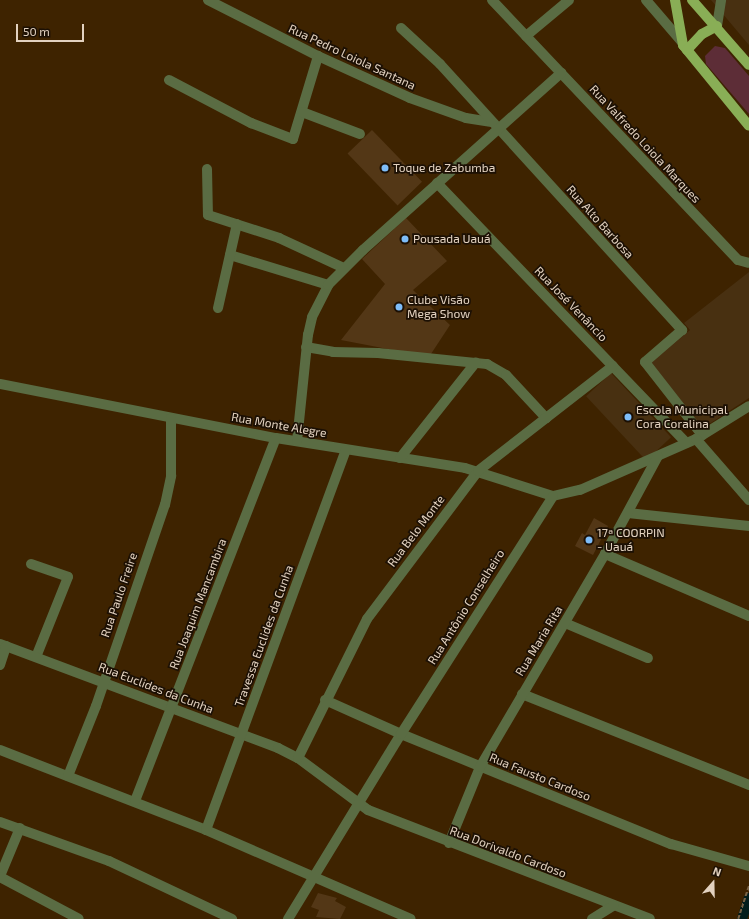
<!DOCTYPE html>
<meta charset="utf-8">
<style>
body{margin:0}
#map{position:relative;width:749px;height:919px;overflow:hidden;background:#3e2300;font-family:"Exo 2",sans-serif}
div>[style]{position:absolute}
.built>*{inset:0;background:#483011;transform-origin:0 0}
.green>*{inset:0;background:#5d2d37}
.canal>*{height:10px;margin:-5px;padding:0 5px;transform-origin:5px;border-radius:5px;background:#031e1c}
.building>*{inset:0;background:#533716;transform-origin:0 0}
.path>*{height:1.5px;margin-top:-0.75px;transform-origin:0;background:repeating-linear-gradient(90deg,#7a6346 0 4px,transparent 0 6px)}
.minor>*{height:10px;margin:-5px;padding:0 5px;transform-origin:5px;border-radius:5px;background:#5a6c43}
.major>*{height:10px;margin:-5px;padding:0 5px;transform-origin:5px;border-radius:5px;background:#89ae56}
.dots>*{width:11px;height:11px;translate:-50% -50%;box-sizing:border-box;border:2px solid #1c1004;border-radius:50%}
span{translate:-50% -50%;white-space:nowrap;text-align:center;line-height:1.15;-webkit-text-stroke:3.5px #1c1004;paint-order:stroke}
.street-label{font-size:12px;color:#e3d2c0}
.poi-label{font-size:12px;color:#e3d2c0}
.left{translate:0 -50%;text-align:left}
.north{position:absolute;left:693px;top:863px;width:40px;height:40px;-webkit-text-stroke:3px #1c1004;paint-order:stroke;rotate:20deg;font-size:11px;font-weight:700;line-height:16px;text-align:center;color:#e3d2c0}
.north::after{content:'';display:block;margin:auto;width:14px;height:18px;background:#e3d2c0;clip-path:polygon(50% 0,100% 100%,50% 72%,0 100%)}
.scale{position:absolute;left:16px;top:24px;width:68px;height:18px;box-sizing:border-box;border:2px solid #e3d2c0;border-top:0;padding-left:5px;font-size:12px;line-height:14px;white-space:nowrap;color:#e3d2c0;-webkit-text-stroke:3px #1c1004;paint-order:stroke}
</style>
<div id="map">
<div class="built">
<i style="clip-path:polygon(711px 0,749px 0,749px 45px)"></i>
<i style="clip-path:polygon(749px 272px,749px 398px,703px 428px,651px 363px,690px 330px,684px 323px)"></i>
<i style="left:611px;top:373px;width:88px;height:34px;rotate:47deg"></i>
</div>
<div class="green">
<i style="clip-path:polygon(715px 46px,725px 48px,749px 76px,749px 114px,706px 64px,705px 56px)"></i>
</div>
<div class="canal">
<i style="left:742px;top:919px;width:22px;rotate:-72deg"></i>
</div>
<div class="building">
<i style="left:372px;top:130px;width:72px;height:34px;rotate:46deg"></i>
<i style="clip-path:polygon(406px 218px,447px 261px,413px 290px,450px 325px,429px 357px,341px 340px,385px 284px,362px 259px)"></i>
<i style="clip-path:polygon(594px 518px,608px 526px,593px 555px,575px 546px,582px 533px,585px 535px)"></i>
<i style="clip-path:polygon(318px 893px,337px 898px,335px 901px,346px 907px,340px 919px,316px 917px,319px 910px,311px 907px)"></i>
</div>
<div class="path">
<i style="left:738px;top:919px;width:35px;rotate:-72deg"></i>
</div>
<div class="minor">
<i style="left:208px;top:0;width:123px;rotate:27deg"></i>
<i style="left:318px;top:56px;width:101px;rotate:24.5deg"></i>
<i style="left:410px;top:98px;width:59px;rotate:19.7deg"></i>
<i style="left:466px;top:118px;width:26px;rotate:9deg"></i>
<i style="left:492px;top:0;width:358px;rotate:46.6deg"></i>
<i style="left:738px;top:260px;width:11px;rotate:15deg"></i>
<i style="left:646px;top:0;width:55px;rotate:49.4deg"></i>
<i style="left:717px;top:26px;width:26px;rotate:-81deg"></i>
<i style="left:401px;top:28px;width:53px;rotate:42.7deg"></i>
<i style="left:440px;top:64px;width:360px;rotate:47.7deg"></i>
<i style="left:682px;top:330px;width:49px;rotate:139.1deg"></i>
<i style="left:645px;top:362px;width:93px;rotate:52deg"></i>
<i style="left:526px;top:36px;width:56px;rotate:-39.9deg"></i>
<i style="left:169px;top:80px;width:93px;rotate:27.7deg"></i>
<i style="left:251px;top:123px;width:45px;rotate:20.9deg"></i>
<i style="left:293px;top:139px;width:87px;rotate:-73.2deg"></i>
<i style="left:302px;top:112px;width:62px;rotate:20.8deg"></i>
<i style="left:207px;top:169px;width:46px;rotate:88.8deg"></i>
<i style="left:208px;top:215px;width:75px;rotate:17.9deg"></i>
<i style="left:279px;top:238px;width:72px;rotate:24.8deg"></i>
<i style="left:437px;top:183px;width:360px;rotate:46.2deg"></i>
<i style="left:230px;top:255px;width:102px;rotate:17deg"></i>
<i style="left:218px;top:308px;width:86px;rotate:-77.3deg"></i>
<i style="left:306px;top:347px;width:27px;rotate:10deg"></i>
<i style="left:333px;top:352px;width:45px;rotate:1.3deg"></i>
<i style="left:378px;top:353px;width:110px;rotate:5.8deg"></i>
<i style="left:487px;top:364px;width:22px;rotate:30deg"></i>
<i style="left:506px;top:375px;width:59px;rotate:47.1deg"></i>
<i style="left:0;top:384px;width:281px;rotate:11.1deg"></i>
<i style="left:276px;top:438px;width:191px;rotate:9deg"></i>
<i style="left:465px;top:468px;width:92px;rotate:17.7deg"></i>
<i style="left:553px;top:496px;width:28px;rotate:-13deg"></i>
<i style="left:580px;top:490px;width:127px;rotate:-23.7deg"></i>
<i style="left:696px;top:439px;width:62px;rotate:-31.9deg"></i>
<i style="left:696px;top:439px;width:81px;rotate:49deg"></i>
<i style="left:297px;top:441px;width:107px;rotate:-84.1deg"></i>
<i style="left:308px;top:335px;width:18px;rotate:-77deg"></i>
<i style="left:312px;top:317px;width:36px;rotate:-63deg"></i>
<i style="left:328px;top:285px;width:49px;rotate:-45deg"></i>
<i style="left:363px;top:250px;width:266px;rotate:-41.8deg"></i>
<i style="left:400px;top:458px;width:122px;rotate:-51.6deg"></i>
<i style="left:628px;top:513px;width:122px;rotate:6.1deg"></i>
<i style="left:605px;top:554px;width:157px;rotate:23.3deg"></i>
<i style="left:31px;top:564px;width:39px;rotate:19deg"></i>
<i style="left:68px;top:577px;width:86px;rotate:111.8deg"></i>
<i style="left:565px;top:623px;width:90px;rotate:22.9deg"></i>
<i style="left:0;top:644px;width:297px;rotate:20.5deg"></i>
<i style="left:278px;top:748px;width:22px;rotate:27deg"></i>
<i style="left:298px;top:758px;width:87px;rotate:36.6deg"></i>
<i style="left:368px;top:810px;width:302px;rotate:21.1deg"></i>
<i style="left:0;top:665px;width:20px;rotate:-72deg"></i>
<i style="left:522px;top:694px;width:245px;rotate:21.8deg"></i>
<i style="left:325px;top:700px;width:83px;rotate:24.1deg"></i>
<i style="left:401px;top:734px;width:292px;rotate:22.2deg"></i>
<i style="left:671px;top:844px;width:81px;rotate:15.8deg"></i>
<i style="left:0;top:750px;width:221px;rotate:21.2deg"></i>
<i style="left:206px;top:830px;width:223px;rotate:23.5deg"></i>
<i style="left:298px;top:758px;width:155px;rotate:-63.6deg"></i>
<i style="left:367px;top:619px;width:185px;rotate:-53.1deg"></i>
<i style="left:478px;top:471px;width:171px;rotate:-37.9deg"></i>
<i style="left:68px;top:776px;width:75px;rotate:-68.2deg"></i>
<i style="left:96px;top:706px;width:213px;rotate:-71.1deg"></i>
<i style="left:165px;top:505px;width:30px;rotate:-78deg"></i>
<i style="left:171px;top:476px;width:58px;rotate:-90deg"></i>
<i style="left:135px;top:801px;width:389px;rotate:-68.8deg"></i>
<i style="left:0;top:822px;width:116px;rotate:19.7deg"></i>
<i style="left:109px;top:861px;width:136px;rotate:25.2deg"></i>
<i style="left:206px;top:830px;width:405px;rotate:-69.8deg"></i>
<i style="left:449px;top:843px;width:82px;rotate:-67.8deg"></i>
<i style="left:480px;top:767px;width:247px;rotate:-59.6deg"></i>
<i style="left:605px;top:554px;width:111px;rotate:-61.6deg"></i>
<i style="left:0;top:876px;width:52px;rotate:-67.4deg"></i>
<i style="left:0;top:877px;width:89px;rotate:28deg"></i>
<i style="left:288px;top:919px;width:217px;rotate:-58.6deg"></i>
<i style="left:401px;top:734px;width:282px;rotate:-57.4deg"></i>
<i style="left:592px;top:919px;width:25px;rotate:-32deg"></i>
</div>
<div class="major">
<i style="left:675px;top:0;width:46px;rotate:79.9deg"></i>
<i style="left:683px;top:45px;width:104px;rotate:50.8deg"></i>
<i style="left:692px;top:0;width:86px;rotate:48.8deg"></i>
<i style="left:687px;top:50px;width:22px;rotate:-47deg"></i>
<i style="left:702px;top:34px;width:17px;rotate:-28deg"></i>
</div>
<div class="dots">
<i style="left:385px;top:168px;background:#7ebdf9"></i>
<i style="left:405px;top:239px;background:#7ebdf9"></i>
<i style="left:399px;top:307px;background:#7ebdf9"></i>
<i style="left:628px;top:417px;background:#7ebdf9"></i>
<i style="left:589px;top:540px;background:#7ebdf9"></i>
</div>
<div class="street-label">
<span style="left:352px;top:57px;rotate:25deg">Rua Pedro Loiola Santana</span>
<span style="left:645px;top:144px;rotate:47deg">Rua Valfredo Loiola Marques</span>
<span style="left:600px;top:222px;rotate:48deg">Rua Alto Barbosa</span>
<span style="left:571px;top:304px;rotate:46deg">Rua José Venâncio</span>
<span style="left:279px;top:425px;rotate:10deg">Rua Monte Alegre</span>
<span style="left:416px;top:531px;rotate:-53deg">Rua Belo Monte</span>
<span style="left:119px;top:595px;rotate:-71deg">Rua Paulo Freire</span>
<span style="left:198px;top:604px;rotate:-69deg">Rua Joaquim Mancambira</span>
<span style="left:466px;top:607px;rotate:-58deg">Rua Antônio Conselheiro</span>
<span style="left:264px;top:636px;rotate:-70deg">Travessa Euclides da Cunha</span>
<span style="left:539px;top:641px;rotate:-59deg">Rua Maria Rita</span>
<span style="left:156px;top:688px;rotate:21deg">Rua Euclides da Cunha</span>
<span style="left:540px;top:777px;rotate:22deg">Rua Fausto Cardoso</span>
<span style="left:508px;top:852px;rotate:21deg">Rua Dorivaldo Cardoso</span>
</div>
<div class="poi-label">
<span class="left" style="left:393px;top:168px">Toque de Zabumba</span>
<span class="left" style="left:413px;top:239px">Pousada Uauá</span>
<span class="left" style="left:407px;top:307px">Clube Visão<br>Mega Show</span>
<span class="left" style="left:636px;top:417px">Escola Municipal<br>Cora Coralina</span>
<span class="left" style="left:597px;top:540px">17ª COORPIN<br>- Uauá</span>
</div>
<div class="north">N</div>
<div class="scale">50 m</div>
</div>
